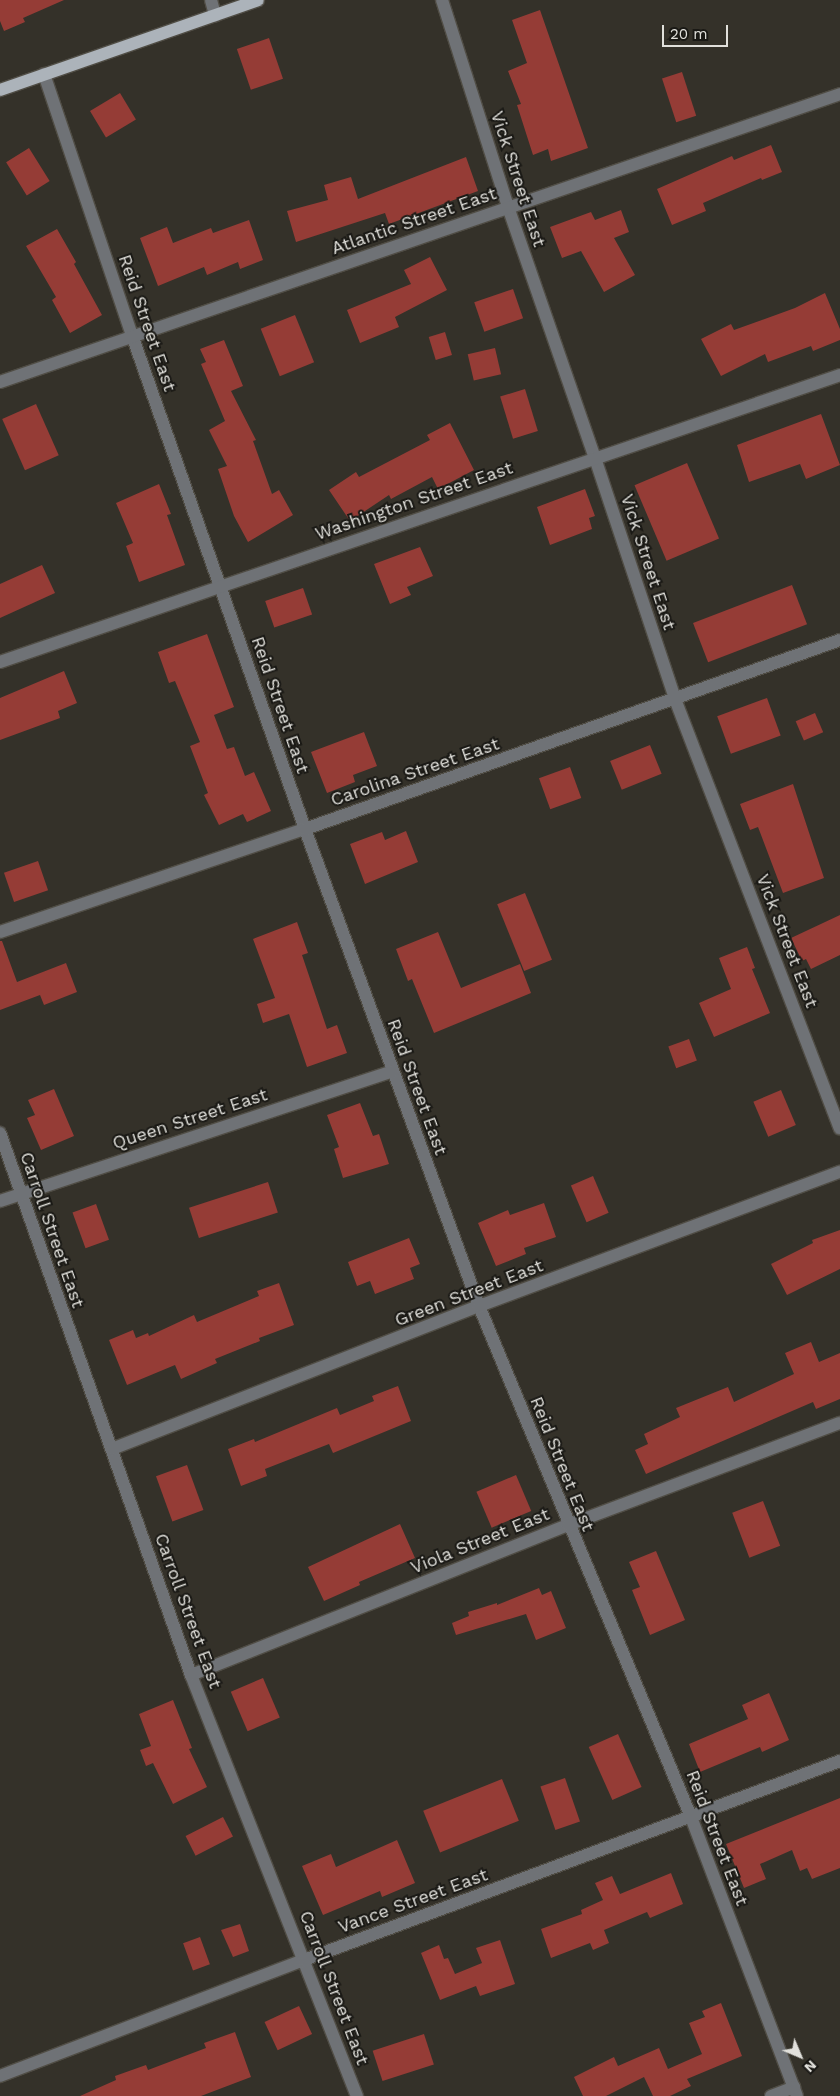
<!DOCTYPE html>
<style>
body{margin:0}
#map{position:relative;width:840px;height:2096px;overflow:hidden;background:#343129;font-family:"Work Sans",sans-serif}
div>[style]{position:absolute}
.building>*{inset:0;background:#953c36;transform-origin:0 0}
.roads{filter:drop-shadow(1px 0 #504d45) drop-shadow(-1px 0 #504d45) drop-shadow(0 1px #504d45) drop-shadow(0 -1px #504d45)}
.minor>*{height:12px;margin:-6px;padding:0 6px;transform-origin:6px;border-radius:6px;background:#6f7276}
.major>*{height:12px;margin:-6px;padding:0 6px;transform-origin:6px;border-radius:6px;background:#acb3ba}
span{translate:-50% -50%;white-space:nowrap;text-align:center;line-height:1.15;-webkit-text-stroke:4px #1a1915;paint-order:stroke}
.street-label{font-size:18px;color:#e1e0db}
.north{position:absolute;left:775px;top:2031px;width:50px;height:50px;-webkit-text-stroke:4px #1a1915;paint-order:stroke;rotate:135deg;font-size:14px;font-weight:700;line-height:20px;text-align:center;color:#e1e0db}
.north::after{content:'';display:block;margin:auto;width:18px;height:22px;background:#e1e0db;clip-path:polygon(50% 0,100% 100%,50% 72%,0 100%)}
.scale{position:absolute;left:662px;top:25px;width:66px;height:22px;box-sizing:border-box;border:2px solid #e1e0db;border-top:0;padding-left:6px;font-size:15px;line-height:18px;white-space:nowrap;color:#e1e0db;-webkit-text-stroke:4px #1a1915;paint-order:stroke}
</style>
<div id="map">
<div class="building">
<i style="clip-path:polygon(0 0,64px 0,23px 18px,25px 22px,4px 31px,0 21px)"></i>
<i style="clip-path:polygon(540px 10px,588px 148px,551px 161px,548px 149px,533px 155px,517px 105px,521px 104px,508px 71px,527px 63px,512px 20px)"></i>
<i style="left:269px;top:38px;width:43px;height:34px;rotate:71deg"></i>
<i style="left:682px;top:72px;width:46px;height:21px;rotate:72deg"></i>
<i style="left:120px;top:93px;width:31px;height:35px;rotate:59deg"></i>
<i style="clip-path:polygon(771px 145px,782px 172px,762px 180px,761px 178px,703px 203px,706px 211px,672px 225px,657px 189px,732px 156px,734px 160px)"></i>
<i style="left:29px;top:148px;width:39px;height:27px;rotate:58deg"></i>
<i style="clip-path:polygon(466px 157px,478px 191px,389px 224px,385px 213px,296px 242px,287px 211px,328px 200px,324px 185px,351px 177px,358px 199px)"></i>
<i style="clip-path:polygon(621px 210px,629px 232px,614px 238px,635px 275px,604px 292px,581px 251px,562px 258px,550px 227px,591px 212px,595px 220px)"></i>
<i style="clip-path:polygon(249px 220px,263px 260px,240px 269px,238px 262px,207px 275px,204px 267px,158px 286px,140px 238px,167px 227px,173px 243px,211px 228px,213px 233px)"></i>
<i style="clip-path:polygon(57px 229px,76px 262px,74px 264px,102px 315px,70px 333px,52px 300px,56px 297px,26px 246px)"></i>
<i style="clip-path:polygon(430px 257px,447px 290px,395px 317px,399px 327px,360px 343px,347px 310px,411px 284px,404px 270px)"></i>
<i style="left:513px;top:289px;width:31px;height:41px;rotate:71deg"></i>
<i style="clip-path:polygon(825px 293px,840px 329px,840px 340px,813px 351px,811px 346px,768px 362px,765px 354px,721px 376px,701px 339px,731px 324px,734px 330px,795px 308px)"></i>
<i style="left:295px;top:315px;width:51px;height:37px;rotate:68deg"></i>
<i style="left:445px;top:332px;width:24px;height:17px;rotate:73deg"></i>
<i style="clip-path:polygon(224px 340px,243px 386px,231px 391px,256px 440px,253px 441px,272px 494px,279px 490px,293px 515px,248px 542px,234px 516px,218px 469px,227px 466px,209px 430px,225px 421px,201px 364px,206px 362px,200px 349px)"></i>
<i style="left:495px;top:348px;width:27px;height:28px;rotate:77deg"></i>
<i style="left:525px;top:389px;width:44px;height:26px;rotate:73deg"></i>
<i style="left:36px;top:404px;width:56px;height:37px;rotate:66deg"></i>
<i style="clip-path:polygon(821px 414px,840px 465px,806px 479px,800px 464px,749px 482px,737px 445px)"></i>
<i style="clip-path:polygon(450px 423px,474px 470px,438px 489px,432px 477px,391px 499px,389px 495px,350px 521px,329px 490px,356px 472px,359px 477px,430px 440px,427px 435px)"></i>
<i style="left:687px;top:463px;width:82px;height:57px;rotate:67deg"></i>
<i style="clip-path:polygon(159px 484px,171px 514px,167px 515px,185px 565px,139px 582px,126px 546px,133px 543px,116px 503px)"></i>
<i style="clip-path:polygon(585px 489px,595px 516px,589px 518px,592px 529px,550px 545px,537px 507px)"></i>
<i style="clip-path:polygon(420px 547px,433px 576px,407px 587px,411px 595px,390px 604px,374px 564px)"></i>
<i style="clip-path:polygon(42px 565px,55px 593px,0 618px,0 584px)"></i>
<i style="left:792px;top:585px;width:42px;height:106px;rotate:69deg"></i>
<i style="left:303px;top:588px;width:28px;height:40px;rotate:71deg"></i>
<i style="clip-path:polygon(207px 634px,234px 707px,214px 715px,227px 749px,234px 747px,245px 776px,254px 772px,271px 811px,247px 822px,243px 814px,219px 825px,204px 795px,208px 793px,190px 746px,200px 742px,175px 681px,169px 683px,158px 652px)"></i>
<i style="clip-path:polygon(64px 671px,77px 703px,58px 711px,60px 718px,0 740px,0 698px)"></i>
<i style="left:767px;top:698px;width:40px;height:53px;rotate:70deg"></i>
<i style="left:815px;top:713px;width:21px;height:21px;rotate:67deg"></i>
<i style="clip-path:polygon(364px 732px,377px 766px,353px 775px,355px 782px,327px 793px,311px 752px)"></i>
<i style="left:650px;top:745px;width:31px;height:43px;rotate:68deg"></i>
<i style="left:570px;top:767px;width:33px;height:33px;rotate:70deg"></i>
<i style="clip-path:polygon(793px 784px,824px 878px,783px 893px,758px 827px,750px 830px,740px 804px)"></i>
<i style="clip-path:polygon(406px 831px,418px 862px,365px 884px,350px 844px,382px 832px,385px 840px)"></i>
<i style="left:38px;top:861px;width:31px;height:36px;rotate:71deg"></i>
<i style="left:525px;top:893px;width:72px;height:30px;rotate:68deg"></i>
<i style="clip-path:polygon(840px 915px,840px 955px,811px 969px,806px 959px,802px 961px,791px 938px)"></i>
<i style="clip-path:polygon(297px 922px,308px 953px,302px 955px,327px 1029px,337px 1025px,347px 1053px,307px 1067px,289px 1014px,263px 1023px,257px 1004px,275px 998px,253px 939px)"></i>
<i style="clip-path:polygon(438px 932px,461px 988px,520px 964px,531px 993px,434px 1033px,412px 979px,408px 981px,396px 949px)"></i>
<i style="clip-path:polygon(0 941px,2px 941px,17px 982px,66px 963px,77px 992px,44px 1005px,40px 995px,0 1010px)"></i>
<i style="clip-path:polygon(747px 947px,755px 968px,752px 969px,770px 1013px,714px 1037px,699px 1003px,731px 989px,719px 958px)"></i>
<i style="left:689px;top:1039px;width:23px;height:22px;rotate:70deg"></i>
<i style="clip-path:polygon(54px 1089px,74px 1136px,41px 1150px,27px 1118px,35px 1115px,28px 1100px)"></i>
<i style="left:781px;top:1090px;width:38px;height:30px;rotate:67deg"></i>
<i style="clip-path:polygon(360px 1103px,373px 1136px,379px 1134px,389px 1164px,343px 1178px,334px 1149px,339px 1147px,327px 1115px)"></i>
<i style="left:593px;top:1176px;width:40px;height:24px;rotate:67deg"></i>
<i style="left:268px;top:1182px;width:32px;height:83px;rotate:72deg"></i>
<i style="clip-path:polygon(544px 1203px,556px 1237px,524px 1248px,526px 1254px,496px 1266px,478px 1223px,508px 1210px,510px 1215px)"></i>
<i style="left:96px;top:1204px;width:38px;height:25px;rotate:70deg"></i>
<i style="clip-path:polygon(840px 1230px,840px 1269px,787px 1295px,771px 1264px,813px 1243px,812px 1240px)"></i>
<i style="clip-path:polygon(409px 1238px,420px 1264px,410px 1268px,414px 1279px,375px 1294px,370px 1281px,357px 1286px,348px 1262px)"></i>
<i style="clip-path:polygon(279px 1283px,294px 1325px,259px 1338px,260px 1341px,215px 1359px,217px 1363px,181px 1379px,175px 1365px,127px 1385px,109px 1340px,133px 1330px,136px 1338px,148px 1333px,149px 1336px,194px 1315px,197px 1322px,259px 1296px,257px 1291px)"></i>
<i style="clip-path:polygon(811px 1342px,819px 1362px,840px 1353px,840px 1399px,816px 1409px,813px 1402px,646px 1474px,635px 1450px,648px 1444px,644px 1434px,680px 1417px,676px 1408px,728px 1387px,734px 1402px,794px 1374px,785px 1353px)"></i>
<i style="clip-path:polygon(398px 1386px,411px 1421px,333px 1453px,329px 1444px,265px 1469px,267px 1476px,241px 1486px,228px 1449px,254px 1439px,255px 1442px,337px 1408px,340px 1415px,374px 1401px,372px 1396px)"></i>
<i style="left:187px;top:1465px;width:48px;height:33px;rotate:70deg"></i>
<i style="left:516px;top:1475px;width:39px;height:43px;rotate:67deg"></i>
<i style="left:763px;top:1501px;width:48px;height:33px;rotate:69deg"></i>
<i style="clip-path:polygon(400px 1524px,415px 1558px,359px 1582px,360px 1585px,324px 1601px,308px 1567px)"></i>
<i style="clip-path:polygon(656px 1551px,685px 1620px,650px 1635px,632px 1590px,640px 1587px,629px 1562px)"></i>
<i style="clip-path:polygon(539px 1588px,542px 1595px,551px 1591px,566px 1628px,536px 1640px,526px 1614px,456px 1635px,452px 1623px,469px 1616px,468px 1612px,497px 1603px,497px 1605px)"></i>
<i style="left:263px;top:1678px;width:43px;height:35px;rotate:67deg"></i>
<i style="clip-path:polygon(769px 1693px,789px 1740px,762px 1752px,760px 1747px,700px 1772px,689px 1744px,748px 1719px,742px 1705px)"></i>
<i style="clip-path:polygon(173px 1700px,192px 1748px,189px 1749px,207px 1787px,173px 1804px,153px 1763px,146px 1766px,140px 1750px,151px 1746px,139px 1714px)"></i>
<i style="left:618px;top:1734px;width:58px;height:32px;rotate:66deg"></i>
<i style="left:565px;top:1778px;width:46px;height:26px;rotate:71deg"></i>
<i style="left:502px;top:1779px;width:45px;height:85px;rotate:68deg"></i>
<i style="clip-path:polygon(840px 1798px,840px 1868px,812px 1879px,807px 1868px,800px 1871px,792px 1850px,760px 1864px,766px 1879px,744px 1888px,726px 1844px)"></i>
<i style="left:223px;top:1817px;width:22px;height:42px;rotate:63deg"></i>
<i style="clip-path:polygon(397px 1840px,415px 1883px,382px 1897px,380px 1891px,323px 1915px,302px 1866px,331px 1854px,336px 1867px)"></i>
<i style="clip-path:polygon(671px 1873px,683px 1904px,650px 1918px,647px 1912px,604px 1930px,609px 1943px,593px 1950px,590px 1943px,551px 1958px,541px 1929px,582px 1914px,581px 1910px,603px 1900px,595px 1883px,612px 1876px,620px 1894px)"></i>
<i style="clip-path:polygon(240px 1924px,249px 1951px,233px 1957px,221px 1930px)"></i>
<i style="left:200px;top:1937px;width:29px;height:18px;rotate:70deg"></i>
<i style="clip-path:polygon(500px 1940px,515px 1984px,480px 1996px,476px 1986px,440px 2000px,421px 1953px,439px 1945px,444px 1959px,448px 1958px,455px 1974px,482px 1963px,476px 1948px)"></i>
<i style="clip-path:polygon(721px 2003px,742px 2056px,687px 2079px,691px 2086px,670px 2096px,653px 2096px,644px 2077px,606px 2096px,583px 2096px,574px 2077px,614px 2057px,618px 2066px,659px 2048px,668px 2069px,702px 2054px,689px 2023px,705px 2017px,702px 2011px)"></i>
<i style="left:299px;top:2006px;width:31px;height:38px;rotate:65deg"></i>
<i style="clip-path:polygon(235px 2032px,251px 2077px,201px 2096px,80px 2096px,116px 2080px,115px 2076px,146px 2065px,148px 2070px,206px 2048px,204px 2043px)"></i>
<i style="left:424px;top:2034px;width:32px;height:54px;rotate:72deg"></i>
</div>
<div class="roads">
<div class="minor">
<i style="left:211px;top:0;width:16px;rotate:75deg"></i>
<i style="left:442px;top:0;width:217px;rotate:72.3deg"></i>
<i style="left:508px;top:207px;width:266px;rotate:70.9deg"></i>
<i style="left:595px;top:458px;width:254px;rotate:71.6deg"></i>
<i style="left:675px;top:699px;width:460px;rotate:69deg"></i>
<i style="left:44px;top:74px;width:279px;rotate:71.4deg"></i>
<i style="left:133px;top:338px;width:520px;rotate:70.69deg"></i>
<i style="left:305px;top:829px;width:508px;rotate:69.96deg"></i>
<i style="left:479px;top:1306px;width:553px;rotate:67.47deg"></i>
<i style="left:691px;top:1817px;width:298px;rotate:69.2deg"></i>
<i style="left:0;top:382px;width:888px;rotate:-18.92deg"></i>
<i style="left:0;top:662px;width:888px;rotate:-18.86deg"></i>
<i style="left:0;top:932px;width:322px;rotate:-18.7deg"></i>
<i style="left:305px;top:829px;width:567px;rotate:-19.46deg"></i>
<i style="left:0;top:1133px;width:575px;rotate:70.59deg"></i>
<i style="left:191px;top:1675px;width:453px;rotate:68.5deg"></i>
<i style="left:0;top:1201px;width:413px;rotate:-18.3deg"></i>
<i style="left:112px;top:1449px;width:394px;rotate:-21.3deg"></i>
<i style="left:479px;top:1306px;width:385px;rotate:-20.4deg"></i>
<i style="left:191px;top:1675px;width:406px;rotate:-21.7deg"></i>
<i style="left:568px;top:1525px;width:290px;rotate:-20.6deg"></i>
<i style="left:0;top:2076px;width:325px;rotate:-20.9deg"></i>
<i style="left:304px;top:1960px;width:572px;rotate:-20.37deg"></i>
<i style="left:771px;top:2096px;width:25px;rotate:-21deg"></i>
</div>
<div class="major">
<i style="left:0;top:90px;width:273px;rotate:-19.2deg"></i>
</div>
</div>
<div class="street-label">
<span style="left:518px;top:179px;rotate:72deg">Vick Street East</span>
<span style="left:414px;top:221px;rotate:-19deg">Atlantic Street East</span>
<span style="left:147px;top:323px;rotate:71deg">Reid Street East</span>
<span style="left:414px;top:501px;rotate:-19deg">Washington Street East</span>
<span style="left:648px;top:562px;rotate:72deg">Vick Street East</span>
<span style="left:280px;top:705px;rotate:71deg">Reid Street East</span>
<span style="left:415px;top:772px;rotate:-19deg">Carolina Street East</span>
<span style="left:787px;top:941px;rotate:69deg">Vick Street East</span>
<span style="left:417px;top:1087px;rotate:70deg">Reid Street East</span>
<span style="left:190px;top:1119px;rotate:-18deg">Queen Street East</span>
<span style="left:52px;top:1230px;rotate:71deg">Carroll Street East</span>
<span style="left:469px;top:1293px;rotate:-21deg">Green Street East</span>
<span style="left:562px;top:1464px;rotate:68deg">Reid Street East</span>
<span style="left:480px;top:1541px;rotate:-22deg">Viola Street East</span>
<span style="left:188px;top:1611px;rotate:70deg">Carroll Street East</span>
<span style="left:717px;top:1838px;rotate:69deg">Reid Street East</span>
<span style="left:413px;top:1901px;rotate:-20deg">Vance Street East</span>
<span style="left:334px;top:1988px;rotate:69deg">Carroll Street East</span>
</div>
<div class="north">N</div>
<div class="scale">20 m</div>
</div>
